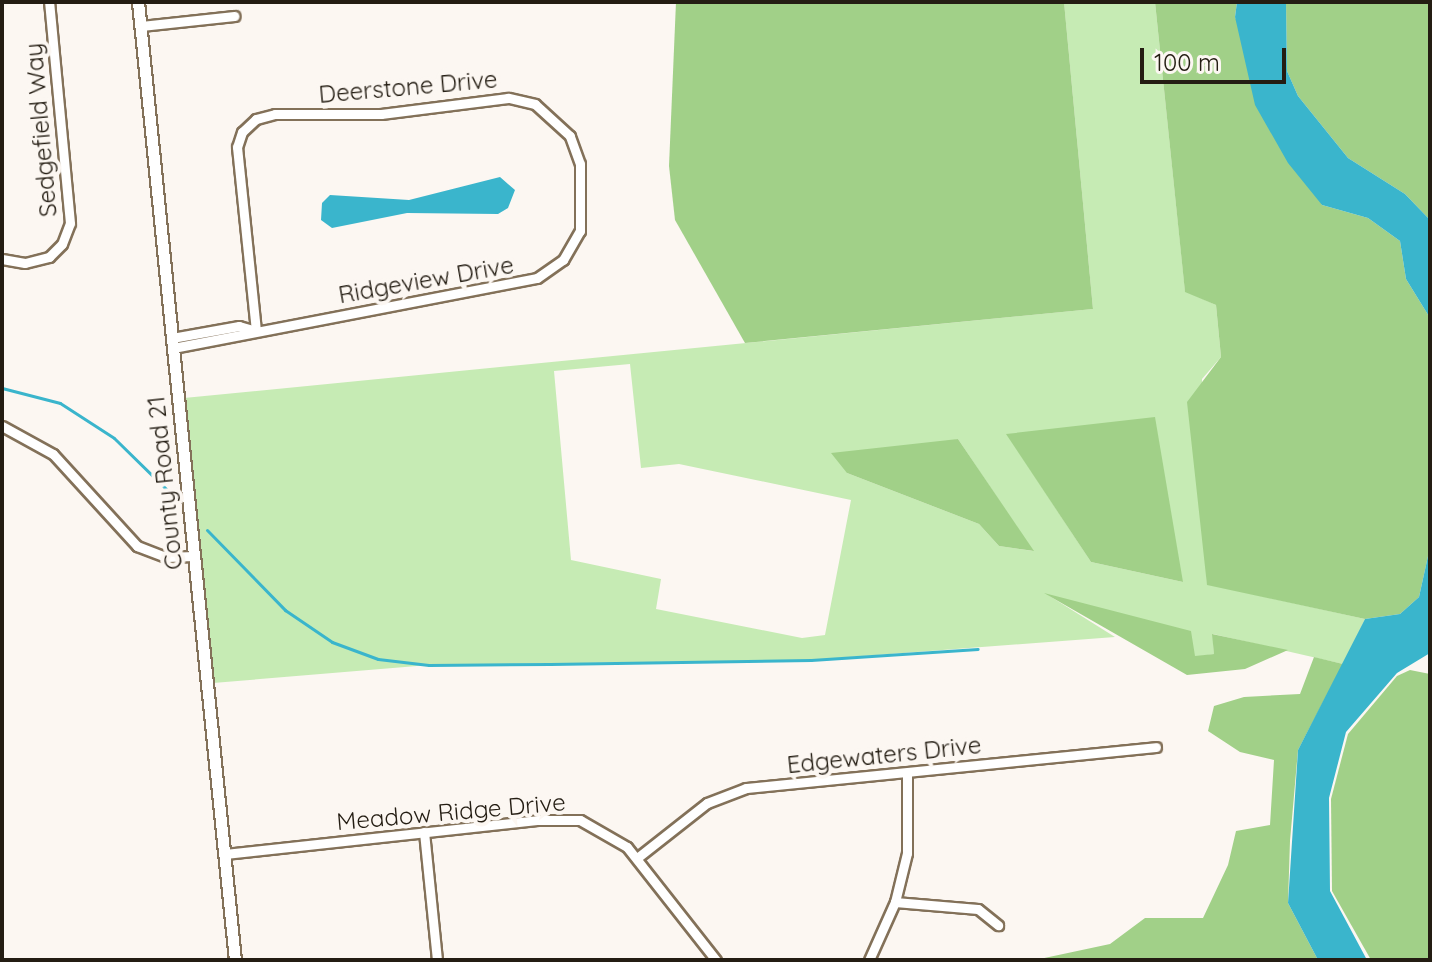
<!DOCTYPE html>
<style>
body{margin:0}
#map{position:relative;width:1432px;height:962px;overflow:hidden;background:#fcf7f2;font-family:Quicksand,sans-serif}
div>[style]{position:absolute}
.green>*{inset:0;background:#c6ebb4}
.forest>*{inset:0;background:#a1d088}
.water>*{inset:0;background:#3ab5cc}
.stream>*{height:3px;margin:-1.5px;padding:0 1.5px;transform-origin:1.5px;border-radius:1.5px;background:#3ab5cc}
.roads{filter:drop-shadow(2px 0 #837159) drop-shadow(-2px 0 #837159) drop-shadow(0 2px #837159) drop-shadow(0 -2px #837159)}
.minor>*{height:9px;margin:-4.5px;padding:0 4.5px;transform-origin:4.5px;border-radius:4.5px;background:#fff}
.tertiary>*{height:11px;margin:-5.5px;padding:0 5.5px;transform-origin:5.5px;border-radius:5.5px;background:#fff}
span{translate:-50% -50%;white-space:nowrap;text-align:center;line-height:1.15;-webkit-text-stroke:8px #fcf7f2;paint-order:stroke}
.street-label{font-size:24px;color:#241d13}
.frame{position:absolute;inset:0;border:4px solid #241d13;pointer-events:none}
.scale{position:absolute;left:1140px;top:48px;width:146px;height:36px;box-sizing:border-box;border:4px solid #241d13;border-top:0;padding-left:10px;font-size:24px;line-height:28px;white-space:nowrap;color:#241d13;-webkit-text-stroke:6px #fcf7f2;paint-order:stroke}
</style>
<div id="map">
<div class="green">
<i style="clip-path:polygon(evenodd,1064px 2px,1155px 2px,1185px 291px,1216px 305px,1221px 357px,1202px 379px,1207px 584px,1365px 619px,1343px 664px,1213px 634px,1214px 654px,1195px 657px,1048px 595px,1115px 637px,811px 660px,429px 665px,213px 683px,184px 398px,1093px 309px,1064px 2px,630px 364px,641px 468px,679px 464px,851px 500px,825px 635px,802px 638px,656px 609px,661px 579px,571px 560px,554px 371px,630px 364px,1064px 2px,1007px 434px,1183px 582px,1091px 562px,1007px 434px,1064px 2px,958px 439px,1033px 551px,999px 546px,979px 524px,847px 473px,958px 439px)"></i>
</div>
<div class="forest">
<i style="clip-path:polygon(676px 2px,1064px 2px,1093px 309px,745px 343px,675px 220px,669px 166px)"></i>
<i style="clip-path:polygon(1155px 2px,1237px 2px,1235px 17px,1322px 205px,1368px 218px,1400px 241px,1406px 279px,1430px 318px,1430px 547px,1419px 597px,1400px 614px,1365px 619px,1207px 585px,1187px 402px,1221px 357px,1216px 305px,1185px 292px)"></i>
<i style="clip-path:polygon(1286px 2px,1430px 2px,1430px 220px,1405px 194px,1348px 158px,1298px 96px,1287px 71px)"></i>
<i style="clip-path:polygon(1155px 417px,1183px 582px,1091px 562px,1006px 434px)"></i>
<i style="clip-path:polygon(958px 439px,1034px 551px,999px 546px,979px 524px,847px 473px,831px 453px)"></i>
<i style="clip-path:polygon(1044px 593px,1191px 631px,1195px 656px,1214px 654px,1212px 634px,1288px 650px,1245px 669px,1187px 675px)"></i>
<i style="clip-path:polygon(1314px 657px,1343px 664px,1298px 750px,1290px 841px,1288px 903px,1318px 960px,1035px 960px,1110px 944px,1145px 918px,1203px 918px,1228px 865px,1236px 831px,1270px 825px,1274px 760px,1240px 752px,1208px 731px,1214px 706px,1244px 697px,1300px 694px)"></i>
<i style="clip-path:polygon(1410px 670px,1430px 674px,1430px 960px,1371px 960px,1332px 891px,1331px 799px,1348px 734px,1397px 676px)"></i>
</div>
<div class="water">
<i style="clip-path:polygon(1237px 2px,1286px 2px,1287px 71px,1298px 96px,1348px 158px,1405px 194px,1430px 220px,1430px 318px,1406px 279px,1400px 241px,1368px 218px,1322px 205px,1288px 163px,1255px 105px,1235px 17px)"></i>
<i style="clip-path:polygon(500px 177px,515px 190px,508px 208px,498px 214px,407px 213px,332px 228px,321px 220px,322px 203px,330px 195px,409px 200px)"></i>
<i style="clip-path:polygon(1430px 547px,1430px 653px,1397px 673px,1346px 732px,1329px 798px,1330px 891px,1367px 960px,1318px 960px,1288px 903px,1298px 750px,1365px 619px,1400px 614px,1419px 597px)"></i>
</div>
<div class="stream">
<i style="left:2px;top:388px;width:60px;rotate:14.5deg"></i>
<i style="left:60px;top:403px;width:64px;rotate:32.9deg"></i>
<i style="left:114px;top:438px;width:73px;rotate:44.4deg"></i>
<i style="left:207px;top:530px;width:112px;rotate:45.7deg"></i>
<i style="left:285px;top:610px;width:57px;rotate:34.2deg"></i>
<i style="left:332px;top:642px;width:49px;rotate:20.3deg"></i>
<i style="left:378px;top:659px;width:51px;rotate:6.7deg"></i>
<i style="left:429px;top:665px;width:121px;rotate:-0.5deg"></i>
<i style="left:550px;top:664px;width:261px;rotate:-0.9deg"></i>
<i style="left:811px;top:660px;width:167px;rotate:-3.8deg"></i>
</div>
<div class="roads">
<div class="minor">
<i style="left:141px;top:26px;width:94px;rotate:-6.1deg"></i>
<i style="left:2px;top:259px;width:23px;rotate:10deg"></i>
<i style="left:25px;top:263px;width:25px;rotate:-14deg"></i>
<i style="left:49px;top:257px;width:18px;rotate:-45deg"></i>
<i style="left:62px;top:244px;width:22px;rotate:-69deg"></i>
<i style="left:70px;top:223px;width:222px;rotate:-95.4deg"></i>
<i style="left:172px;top:338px;width:68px;rotate:-10.2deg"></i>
<i style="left:239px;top:326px;width:18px;rotate:16deg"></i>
<i style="left:173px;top:348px;width:371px;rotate:-10.9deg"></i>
<i style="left:537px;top:278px;width:32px;rotate:-35deg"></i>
<i style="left:563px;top:260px;width:34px;rotate:-60deg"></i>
<i style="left:580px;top:231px;width:67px;rotate:-90deg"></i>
<i style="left:580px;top:164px;width:30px;rotate:-110deg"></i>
<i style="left:570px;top:136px;width:47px;rotate:-137.6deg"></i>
<i style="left:535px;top:104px;width:28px;rotate:-167deg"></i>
<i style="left:508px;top:98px;width:128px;rotate:172.8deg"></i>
<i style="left:381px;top:114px;width:106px;rotate:180deg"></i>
<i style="left:275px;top:114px;width:20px;rotate:165deg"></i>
<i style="left:256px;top:119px;width:19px;rotate:137deg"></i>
<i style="left:242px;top:132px;width:16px;rotate:108deg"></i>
<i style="left:237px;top:147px;width:185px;rotate:84.1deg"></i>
<i style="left:2px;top:426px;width:58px;rotate:28.8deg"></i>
<i style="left:53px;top:454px;width:125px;rotate:47.6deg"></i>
<i style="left:137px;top:546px;width:31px;rotate:21deg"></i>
<i style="left:166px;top:557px;width:28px;rotate:-2deg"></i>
<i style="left:424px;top:832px;width:129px;rotate:84.2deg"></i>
<i style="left:225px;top:854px;width:316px;rotate:-6.2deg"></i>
<i style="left:539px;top:820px;width:41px"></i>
<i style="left:580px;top:820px;width:54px;rotate:29.9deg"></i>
<i style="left:627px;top:847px;width:144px;rotate:51.8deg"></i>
<i style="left:637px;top:858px;width:89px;rotate:-38.2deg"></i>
<i style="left:707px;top:803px;width:42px;rotate:-21deg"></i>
<i style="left:746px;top:788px;width:412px;rotate:-5.7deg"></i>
<i style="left:895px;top:902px;width:83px;rotate:4.8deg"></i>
<i style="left:978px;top:909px;width:26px;rotate:39deg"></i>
<i style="left:869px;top:960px;width:64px;rotate:-65.9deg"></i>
<i style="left:895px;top:902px;width:50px;rotate:-76.2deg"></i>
<i style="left:907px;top:853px;width:80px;rotate:-90deg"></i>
</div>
<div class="tertiary">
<i style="left:138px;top:2px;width:963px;rotate:84.22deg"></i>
</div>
</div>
<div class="street-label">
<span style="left:408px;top:87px;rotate:-5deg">Deerstone Drive</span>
<span style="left:41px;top:130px;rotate:-95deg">Sedgefield Way</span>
<span style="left:426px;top:280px;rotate:-10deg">Ridgeview Drive</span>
<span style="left:165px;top:483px;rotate:-96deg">County Road 21</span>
<span style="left:884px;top:755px;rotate:-6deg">Edgewaters Drive</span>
<span style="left:451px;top:812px;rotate:-5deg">Meadow Ridge Drive</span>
</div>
<div class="frame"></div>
<div class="scale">100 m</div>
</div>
